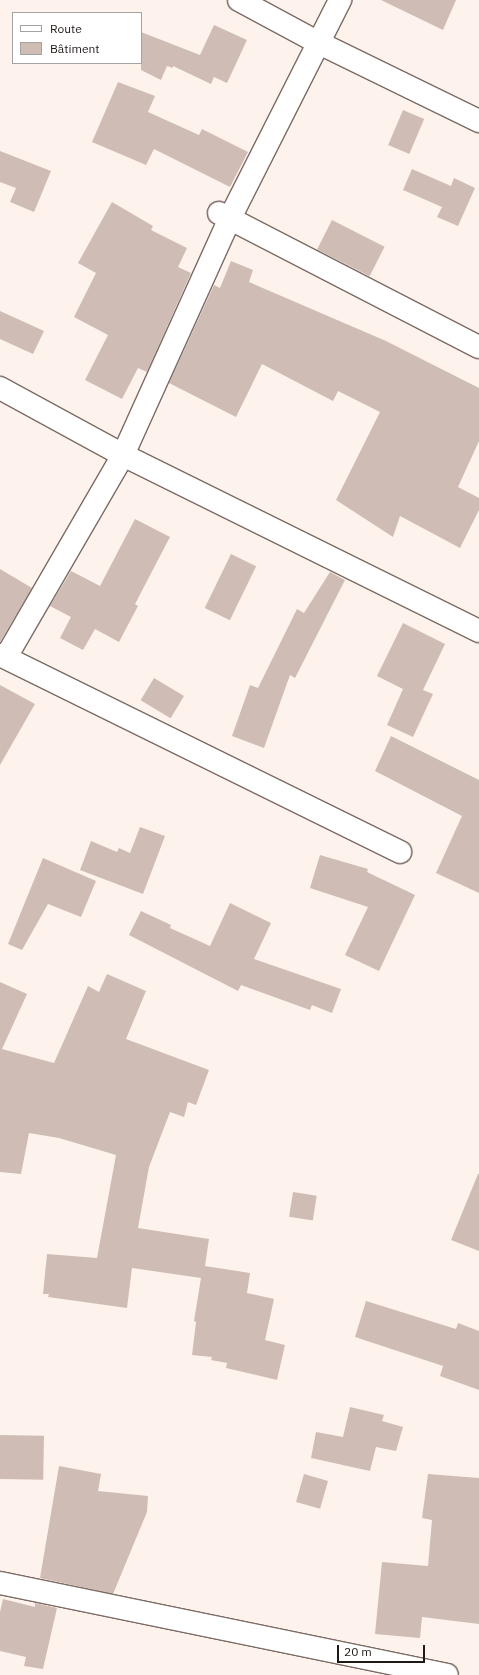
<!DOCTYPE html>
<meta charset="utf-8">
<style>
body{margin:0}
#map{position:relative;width:479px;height:1675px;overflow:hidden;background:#fef2ed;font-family:"IBM Plex Sans",sans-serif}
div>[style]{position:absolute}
.building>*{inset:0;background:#cfbdb5;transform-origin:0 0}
.roads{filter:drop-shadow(1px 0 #7c6b64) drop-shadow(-1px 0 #7c6b64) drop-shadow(0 1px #7c6b64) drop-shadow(0 -1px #7c6b64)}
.minor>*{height:22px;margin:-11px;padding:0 11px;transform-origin:11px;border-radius:11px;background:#fff}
span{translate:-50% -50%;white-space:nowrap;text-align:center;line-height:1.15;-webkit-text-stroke:3px #fff;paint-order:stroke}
.legend{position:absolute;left:12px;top:12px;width:130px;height:52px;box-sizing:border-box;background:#fff;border:1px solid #a5a3a1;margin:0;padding:5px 7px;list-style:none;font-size:12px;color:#1f1815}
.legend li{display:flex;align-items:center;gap:8px;height:20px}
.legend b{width:20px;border:1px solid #a5a3a1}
.scale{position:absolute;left:337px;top:1645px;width:88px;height:18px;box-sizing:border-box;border:2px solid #1f1815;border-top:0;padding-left:5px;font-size:12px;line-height:14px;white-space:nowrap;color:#1f1815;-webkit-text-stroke:3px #fff;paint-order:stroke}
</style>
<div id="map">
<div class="building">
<i style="clip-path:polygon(381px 0,456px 0,443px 30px)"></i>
<i style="clip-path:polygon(214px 25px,247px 40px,227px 83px,214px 77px,211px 84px,173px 66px,173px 68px,167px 66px,161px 80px,141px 70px,141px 32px,200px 55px)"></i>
<i style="clip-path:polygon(118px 82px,155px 96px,148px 112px,199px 135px,202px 129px,248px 152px,230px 187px,154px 149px,146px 165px,92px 142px)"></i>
<i style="left:403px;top:110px;width:23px;height:38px;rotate:23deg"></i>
<i style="clip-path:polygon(0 151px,51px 171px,34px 212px,10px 202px,16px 188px,0 182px)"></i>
<i style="clip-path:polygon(412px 169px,451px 186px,454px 178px,475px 188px,458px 226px,437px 217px,442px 207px,403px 190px)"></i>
<i style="clip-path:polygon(112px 202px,153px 226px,151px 230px,187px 248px,178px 267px,191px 273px,147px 372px,138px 368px,122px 399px,85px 380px,108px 335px,74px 317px,96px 273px,78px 263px)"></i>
<i style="left:332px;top:220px;width:59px;height:33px;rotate:27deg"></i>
<i style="clip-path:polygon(231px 261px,253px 270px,249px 282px,386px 341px,479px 388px,479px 441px,458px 487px,479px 498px,479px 510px,460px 548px,400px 516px,393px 537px,336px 500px,380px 412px,338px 391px,333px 401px,262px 364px,236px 417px,169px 383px,214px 285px,220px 288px)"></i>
<i style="clip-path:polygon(0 311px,44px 331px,33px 354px,0 339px)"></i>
<i style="clip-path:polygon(135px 519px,170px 537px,135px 604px,138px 606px,119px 642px,95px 629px,83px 650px,60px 638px,71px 617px,50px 606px,71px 571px,100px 586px)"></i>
<i style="left:231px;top:554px;width:28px;height:60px;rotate:26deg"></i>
<i style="clip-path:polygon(0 569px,32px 588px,0 642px)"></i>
<i style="clip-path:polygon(330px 572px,345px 580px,295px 678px,290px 675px,264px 748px,232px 736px,250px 685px,258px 688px,297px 609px,304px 613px)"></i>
<i style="clip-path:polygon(403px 623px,445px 644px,423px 690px,433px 694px,413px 737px,387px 725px,403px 689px,377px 676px)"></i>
<i style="left:154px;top:678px;width:35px;height:26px;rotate:31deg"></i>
<i style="clip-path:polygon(0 685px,35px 704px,0 765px)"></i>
<i style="clip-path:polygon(391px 736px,479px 780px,479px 893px,436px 873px,462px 816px,375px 771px)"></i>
<i style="clip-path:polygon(140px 827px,165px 836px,143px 894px,80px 870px,91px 841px,117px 852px,119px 848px,130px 853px)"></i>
<i style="clip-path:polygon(320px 855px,368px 869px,367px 872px,415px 895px,379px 971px,345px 955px,368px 907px,310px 888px)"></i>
<i style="clip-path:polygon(43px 858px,96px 881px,81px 917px,48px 904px,22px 950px,8px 944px)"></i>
<i style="clip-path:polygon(230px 903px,271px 923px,254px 959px,341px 989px,332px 1013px,312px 1005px,310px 1010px,241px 985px,238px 991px,129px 935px,141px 911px,171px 925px,170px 928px,210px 946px)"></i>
<i style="clip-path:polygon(107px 974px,146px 991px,126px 1039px,209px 1070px,196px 1105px,188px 1102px,184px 1117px,170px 1112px,149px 1167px,138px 1228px,209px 1239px,205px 1266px,250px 1273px,247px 1293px,274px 1299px,265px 1340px,285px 1345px,277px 1380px,226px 1368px,227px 1363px,211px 1360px,212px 1357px,192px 1355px,196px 1322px,194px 1321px,201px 1278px,132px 1268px,127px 1308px,48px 1297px,49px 1294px,43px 1294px,47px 1254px,97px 1258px,116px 1155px,59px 1138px,29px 1133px,21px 1174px,0 1172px,0 982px,27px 994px,2px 1049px,54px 1063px,88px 986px,99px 992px)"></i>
<i style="clip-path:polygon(478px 1174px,479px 1174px,479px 1251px,451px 1240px)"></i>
<i style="left:293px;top:1192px;width:24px;height:25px;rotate:9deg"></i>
<i style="clip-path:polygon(366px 1301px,456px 1329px,458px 1323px,479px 1331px,479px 1390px,440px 1376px,443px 1366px,355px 1337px)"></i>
<i style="clip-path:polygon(350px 1407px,384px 1415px,382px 1421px,403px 1427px,396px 1451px,376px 1447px,370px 1471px,311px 1458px,316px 1432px,343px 1437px)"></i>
<i style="left:0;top:1435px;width:44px;height:44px;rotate:1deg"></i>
<i style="clip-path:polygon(59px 1466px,101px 1474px,98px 1491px,148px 1496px,147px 1512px,113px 1594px,40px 1578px)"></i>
<i style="left:304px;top:1474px;width:25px;height:29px;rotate:16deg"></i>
<i style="clip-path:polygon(428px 1474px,479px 1478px,479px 1624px,422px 1617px,420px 1638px,375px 1634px,382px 1562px,428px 1566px,432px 1520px,422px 1518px)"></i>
<i style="clip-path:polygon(3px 1599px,35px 1607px,35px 1603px,57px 1608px,43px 1669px,24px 1666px,26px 1657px,0 1651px,0 1612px)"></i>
</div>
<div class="roads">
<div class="minor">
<i style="left:239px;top:0;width:91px;rotate:28.3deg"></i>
<i style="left:319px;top:43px;width:178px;rotate:26deg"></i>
<i style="left:219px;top:213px;width:292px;rotate:27.3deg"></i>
<i style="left:0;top:388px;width:140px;rotate:28.6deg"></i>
<i style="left:123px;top:455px;width:397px;rotate:26.3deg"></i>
<i style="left:0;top:655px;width:446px;rotate:26.2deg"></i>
<i style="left:6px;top:657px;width:233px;rotate:-59.9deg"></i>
<i style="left:123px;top:455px;width:256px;rotate:-65.7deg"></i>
<i style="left:228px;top:222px;width:249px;rotate:-63.2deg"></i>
<i style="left:0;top:1583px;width:456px;rotate:11.6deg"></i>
</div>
</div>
<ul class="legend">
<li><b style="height:5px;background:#fff"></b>Route</li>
<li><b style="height:11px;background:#cfbdb5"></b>Bâtiment</li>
</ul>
<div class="scale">20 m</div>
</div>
